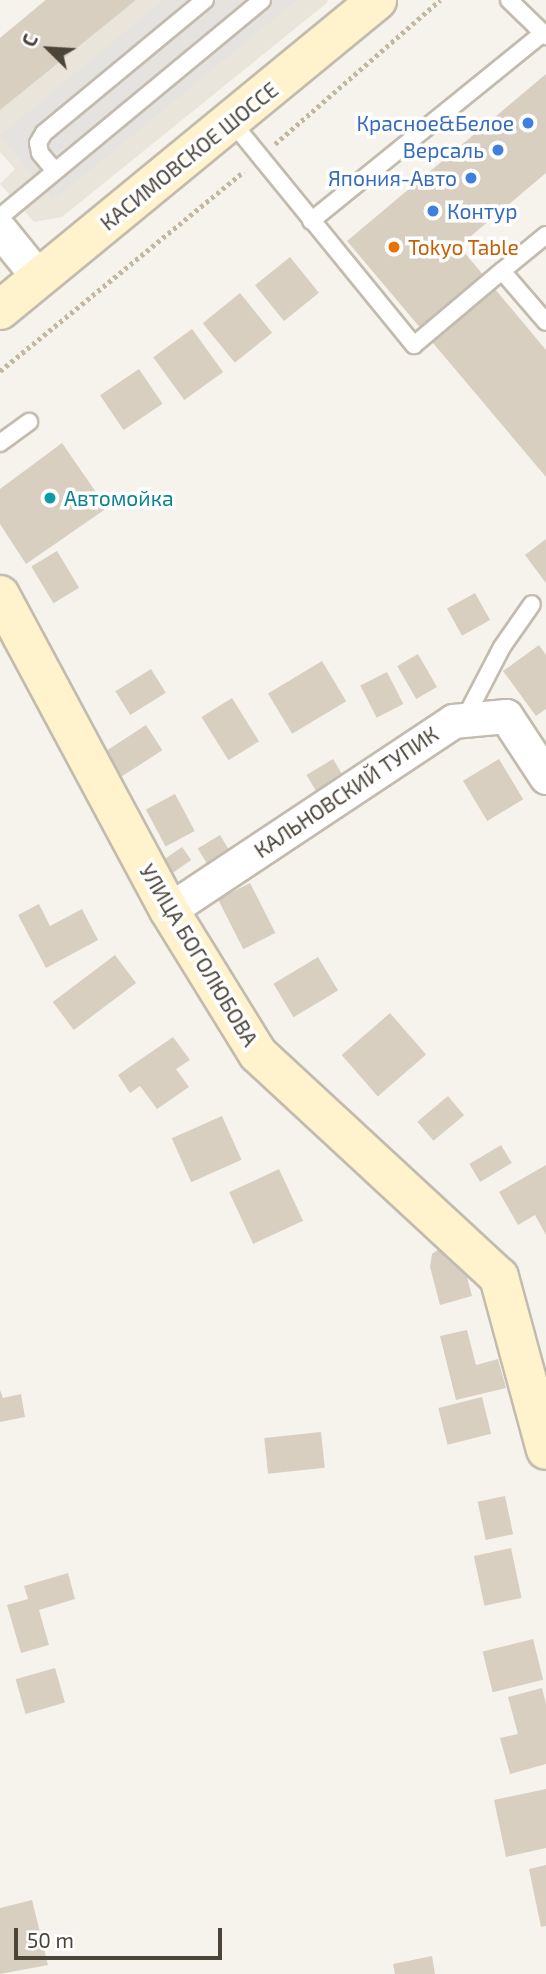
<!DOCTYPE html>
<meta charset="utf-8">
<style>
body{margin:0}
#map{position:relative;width:546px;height:1974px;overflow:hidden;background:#f6f3ec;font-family:"Exo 2",sans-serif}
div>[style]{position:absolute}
.residential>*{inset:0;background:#eae5da}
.parking>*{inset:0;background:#e5e3e0}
.building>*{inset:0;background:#d8cfc1;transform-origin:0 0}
.path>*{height:4.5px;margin-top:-2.25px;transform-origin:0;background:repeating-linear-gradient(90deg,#c4b79f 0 3.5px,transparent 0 7px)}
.roads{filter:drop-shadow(2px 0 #c2bbae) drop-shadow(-2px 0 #c2bbae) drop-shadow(0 2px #c2bbae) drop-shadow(0 -2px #c2bbae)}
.lane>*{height:16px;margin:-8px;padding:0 8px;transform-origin:8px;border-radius:8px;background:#fff}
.street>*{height:33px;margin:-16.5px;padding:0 16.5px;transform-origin:16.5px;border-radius:16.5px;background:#fff}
.secondary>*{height:38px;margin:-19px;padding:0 19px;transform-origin:19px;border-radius:19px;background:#fff3cd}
.dots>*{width:19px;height:19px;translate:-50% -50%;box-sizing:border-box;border:4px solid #fff;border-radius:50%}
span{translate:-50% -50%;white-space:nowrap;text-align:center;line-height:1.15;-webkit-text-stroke:7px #fff;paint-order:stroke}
.shop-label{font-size:21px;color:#366cbe}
.right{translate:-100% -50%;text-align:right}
.left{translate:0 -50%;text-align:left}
.street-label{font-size:21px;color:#4b4439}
.food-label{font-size:21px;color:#c56008}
.culture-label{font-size:21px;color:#0d838f}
.north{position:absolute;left:14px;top:14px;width:70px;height:70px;-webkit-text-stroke:5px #fff;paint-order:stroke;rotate:294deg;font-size:19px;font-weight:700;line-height:28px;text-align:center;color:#4b4439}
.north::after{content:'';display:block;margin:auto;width:24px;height:32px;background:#4b4439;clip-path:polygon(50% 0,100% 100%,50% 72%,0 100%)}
.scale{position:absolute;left:14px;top:1928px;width:208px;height:32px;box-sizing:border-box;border:4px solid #4b4439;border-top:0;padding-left:9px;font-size:21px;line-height:24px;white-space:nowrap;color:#4b4439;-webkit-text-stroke:5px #fff;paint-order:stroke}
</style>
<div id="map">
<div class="residential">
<i style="clip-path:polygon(45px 0,327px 0,328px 2px,62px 217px,34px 222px,0 184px,15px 169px,0 152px,0 38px)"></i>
</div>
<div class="parking">
<i style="clip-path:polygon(163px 0,297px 0,53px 201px,0 135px)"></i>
</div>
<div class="building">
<i style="clip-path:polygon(46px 0,136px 0,0 110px,0 38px)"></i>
<i style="clip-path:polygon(546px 74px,546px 173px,459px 246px,546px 350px,546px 477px,347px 241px)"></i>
<i style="left:290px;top:257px;width:46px;height:45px;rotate:51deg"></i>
<i style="left:240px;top:293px;width:51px;height:48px;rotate:51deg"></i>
<i style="left:192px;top:329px;width:53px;height:48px;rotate:54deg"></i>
<i style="left:139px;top:369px;width:42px;height:47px;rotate:56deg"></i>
<i style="clip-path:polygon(62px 443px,107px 508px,26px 564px,0 524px,0 489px)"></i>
<i style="clip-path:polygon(546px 539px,546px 583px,525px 555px)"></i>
<i style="left:57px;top:551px;width:43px;height:30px;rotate:59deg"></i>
<i style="left:475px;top:593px;width:31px;height:32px;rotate:61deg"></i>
<i style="clip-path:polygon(539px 645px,546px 655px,546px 709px,536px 716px,503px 671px)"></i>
<i style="left:418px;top:654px;width:38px;height:24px;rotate:60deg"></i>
<i style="left:322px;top:661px;width:47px;height:63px;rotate:59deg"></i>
<i style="left:151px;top:669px;width:28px;height:42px;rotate:58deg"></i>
<i style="left:387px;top:672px;width:36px;height:30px;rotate:63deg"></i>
<i style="left:232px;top:698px;width:51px;height:36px;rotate:58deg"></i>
<i style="left:146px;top:725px;width:30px;height:49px;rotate:57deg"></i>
<i style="left:333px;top:759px;width:26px;height:31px;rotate:59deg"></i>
<i style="left:499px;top:759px;width:47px;height:42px;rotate:59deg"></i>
<i style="left:175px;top:794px;width:42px;height:33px;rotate:62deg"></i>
<i style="left:220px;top:835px;width:23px;height:26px;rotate:59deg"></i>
<i style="left:182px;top:847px;width:16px;height:24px;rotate:55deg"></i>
<i style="left:250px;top:883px;width:56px;height:36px;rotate:63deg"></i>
<i style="clip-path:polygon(39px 904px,50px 926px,82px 909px,98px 940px,46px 968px,18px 915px)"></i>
<i style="left:115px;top:955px;width:35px;height:78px;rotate:53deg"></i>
<i style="left:318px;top:957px;width:39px;height:52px;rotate:59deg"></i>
<i style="left:390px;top:1013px;width:55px;height:64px;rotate:49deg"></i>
<i style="clip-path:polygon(173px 1037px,190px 1060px,176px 1069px,189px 1087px,157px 1109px,140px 1086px,130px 1093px,118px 1075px)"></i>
<i style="left:448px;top:1096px;width:25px;height:40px;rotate:50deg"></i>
<i style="left:222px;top:1116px;width:48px;height:55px;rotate:66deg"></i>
<i style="left:501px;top:1145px;width:21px;height:37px;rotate:59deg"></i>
<i style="clip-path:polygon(546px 1165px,546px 1235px,535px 1215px,518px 1225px,499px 1192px)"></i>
<i style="left:279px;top:1169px;width:57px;height:55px;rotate:65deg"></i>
<i style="clip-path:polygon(442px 1247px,462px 1258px,472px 1296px,440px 1305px,430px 1267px,432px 1254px)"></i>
<i style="clip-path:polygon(467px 1330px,476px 1365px,498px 1359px,506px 1388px,456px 1400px,440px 1336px)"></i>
<i style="clip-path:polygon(0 1390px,3px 1398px,21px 1394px,25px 1417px,0 1422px)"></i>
<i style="left:482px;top:1397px;width:38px;height:45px;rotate:76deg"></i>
<i style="left:321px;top:1432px;width:36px;height:57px;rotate:84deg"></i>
<i style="left:505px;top:1496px;width:39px;height:28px;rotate:78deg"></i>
<i style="left:511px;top:1548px;width:51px;height:38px;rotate:78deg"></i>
<i style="clip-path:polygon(68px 1573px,75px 1599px,39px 1610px,49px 1645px,21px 1653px,7px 1605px,28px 1599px,24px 1586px)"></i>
<i style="left:533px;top:1639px;width:42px;height:52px;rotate:76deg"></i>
<i style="left:55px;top:1668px;width:36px;height:41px;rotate:74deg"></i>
<i style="clip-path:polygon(542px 1688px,546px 1704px,546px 1764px,510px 1774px,500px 1738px,518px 1734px,508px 1697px)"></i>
<i style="clip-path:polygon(546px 1789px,546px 1848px,506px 1857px,494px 1800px)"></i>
<i style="clip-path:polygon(546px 1865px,546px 1926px,541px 1927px,529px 1869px)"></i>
<i style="clip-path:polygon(32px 1900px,48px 1965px,0 1974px,0 1908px)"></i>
<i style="clip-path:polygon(432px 1956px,435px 1974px,395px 1974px,393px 1964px)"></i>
</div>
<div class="path">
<i style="left:275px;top:144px;width:219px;rotate:-41.1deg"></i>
<i style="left:0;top:371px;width:315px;rotate:-39.3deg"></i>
</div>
<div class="roads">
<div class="lane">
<i style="left:509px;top:0;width:52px;rotate:44.2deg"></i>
<i style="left:232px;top:122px;width:288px;rotate:50.8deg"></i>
<i style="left:414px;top:345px;width:115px;rotate:-40.1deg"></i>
<i style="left:55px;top:171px;width:23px;rotate:-130deg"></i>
<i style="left:40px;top:153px;width:10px;rotate:-101deg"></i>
<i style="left:38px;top:143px;width:12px;rotate:-59deg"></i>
<i style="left:44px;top:133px;width:209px;rotate:-39.6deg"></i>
<i style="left:0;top:217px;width:340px;rotate:-39.6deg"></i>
<i style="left:311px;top:221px;width:299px;rotate:-39deg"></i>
<i style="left:546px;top:235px;width:57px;rotate:140.7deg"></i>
<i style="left:502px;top:271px;width:67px;rotate:49.2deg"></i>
<i style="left:0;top:443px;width:36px;rotate:-36deg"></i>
<i style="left:464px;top:720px;width:82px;rotate:-62.5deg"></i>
<i style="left:502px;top:647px;width:52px;rotate:-55.1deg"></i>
</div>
<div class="street">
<i style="left:0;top:230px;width:62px;rotate:50.9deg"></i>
<i style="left:169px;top:910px;width:341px;rotate:-33.6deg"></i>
<i style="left:453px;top:721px;width:53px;rotate:-5.4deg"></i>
<i style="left:506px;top:716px;width:73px;rotate:56.7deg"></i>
</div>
<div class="secondary">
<i style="left:0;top:310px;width:488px;rotate:-39.4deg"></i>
<i style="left:0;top:595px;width:357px;rotate:61.8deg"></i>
<i style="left:169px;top:910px;width:169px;rotate:58.3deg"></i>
<i style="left:258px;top:1054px;width:328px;rotate:42.8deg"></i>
<i style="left:499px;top:1277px;width:179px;rotate:74.8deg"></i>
</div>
</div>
<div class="dots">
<i style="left:528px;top:123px;background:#3f7fe0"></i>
<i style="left:498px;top:150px;background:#3f7fe0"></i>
<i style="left:471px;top:178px;background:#3f7fe0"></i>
<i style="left:433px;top:211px;background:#3f7fe0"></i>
<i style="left:394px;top:247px;background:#e8710a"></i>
<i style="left:50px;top:498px;background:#0f9aa8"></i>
</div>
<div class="shop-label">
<span class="right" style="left:514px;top:123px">Красное&amp;Белое</span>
<span class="right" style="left:484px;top:150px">Версаль</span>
<span class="right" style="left:457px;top:178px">Япония-Авто</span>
<span class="left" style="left:447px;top:211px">Контур</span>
</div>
<div class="street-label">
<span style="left:189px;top:156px;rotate:-39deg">КАСИМОВСКОЕ ШОССЕ</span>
<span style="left:346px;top:792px;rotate:-34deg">КАЛЬНОВСКИЙ ТУПИК</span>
<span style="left:199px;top:955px;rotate:59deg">УЛИЦА БОГОЛЮБОВА</span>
</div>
<div class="food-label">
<span class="left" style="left:408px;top:247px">Tokyo Table</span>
</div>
<div class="culture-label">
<span class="left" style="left:64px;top:498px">Автомойка</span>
</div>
<div class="north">С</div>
<div class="scale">50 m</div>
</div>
